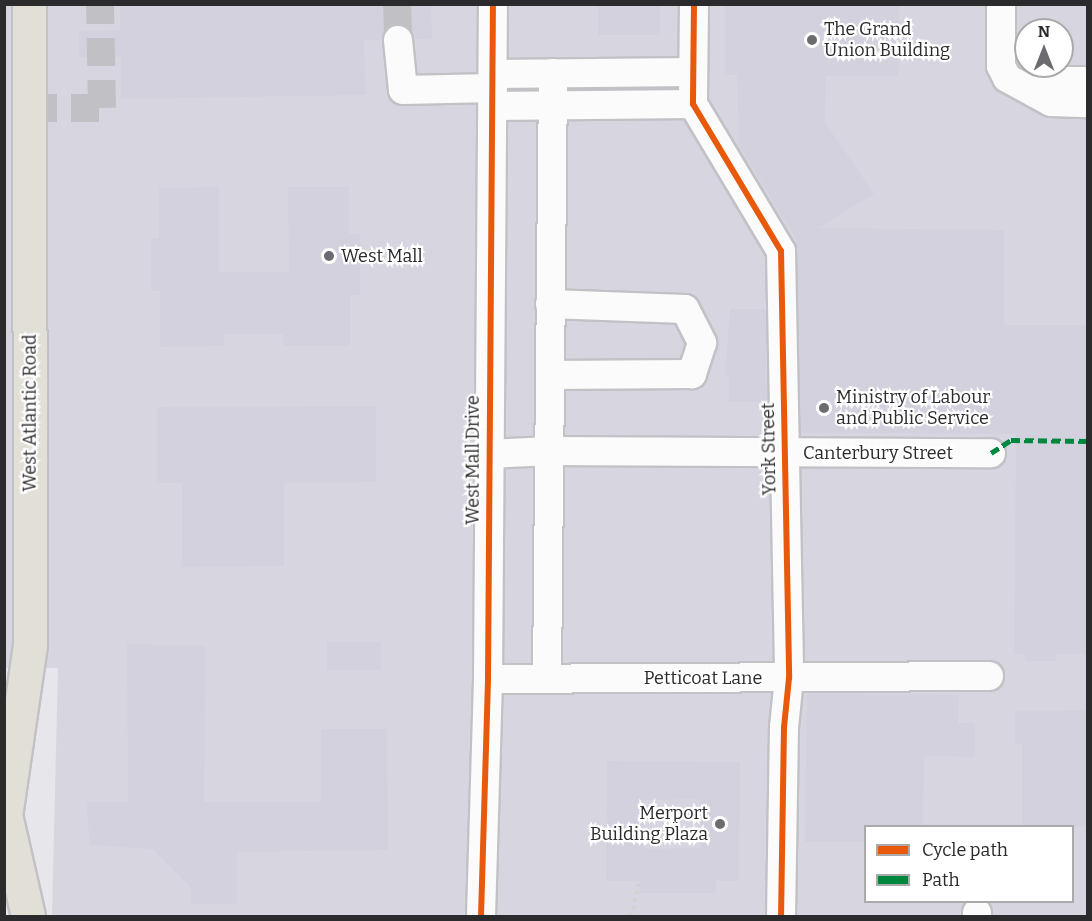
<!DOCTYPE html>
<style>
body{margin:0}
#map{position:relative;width:1092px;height:921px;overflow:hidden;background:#e6e6eb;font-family:Bitter,serif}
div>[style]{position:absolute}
.built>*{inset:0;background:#d7d6e0}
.building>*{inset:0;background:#d2d1dd;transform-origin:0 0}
.minor-tunnel>*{height:28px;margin-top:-14px;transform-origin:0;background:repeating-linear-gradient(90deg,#c1c1c5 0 28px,transparent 0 42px)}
.path>*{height:4px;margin-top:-2px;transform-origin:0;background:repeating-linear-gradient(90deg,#d1d1d2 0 3px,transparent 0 7.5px)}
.roads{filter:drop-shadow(2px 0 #c2c2c6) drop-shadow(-2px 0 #c2c2c6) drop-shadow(0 2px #c2c2c6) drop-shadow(0 -2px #c2c2c6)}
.minor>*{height:28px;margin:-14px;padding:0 14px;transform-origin:14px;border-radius:14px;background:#fbfbfc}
.major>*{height:33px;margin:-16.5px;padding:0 16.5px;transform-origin:16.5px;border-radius:16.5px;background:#e2dfd7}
.quiet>*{height:4.5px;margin-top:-2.25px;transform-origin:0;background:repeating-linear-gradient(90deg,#00873e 0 9px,transparent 0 13.5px)}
.cycleway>*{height:6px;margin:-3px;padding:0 3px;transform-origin:3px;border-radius:3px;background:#e8590c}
.dots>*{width:16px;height:16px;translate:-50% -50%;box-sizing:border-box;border:3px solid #fff;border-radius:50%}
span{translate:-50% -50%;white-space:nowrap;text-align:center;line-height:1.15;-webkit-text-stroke:4.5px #fff;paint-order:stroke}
.poi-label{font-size:18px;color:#2b2b2e}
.left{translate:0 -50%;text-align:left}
.right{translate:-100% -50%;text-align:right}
.street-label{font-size:18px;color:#2b2b2e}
.frame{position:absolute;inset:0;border:6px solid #2b2b2e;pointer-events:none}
.legend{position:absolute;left:864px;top:825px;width:210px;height:78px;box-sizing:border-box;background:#fff;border:2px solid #aaaaab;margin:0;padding:8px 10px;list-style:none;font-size:18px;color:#2b2b2e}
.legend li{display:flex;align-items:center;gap:12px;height:30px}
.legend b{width:30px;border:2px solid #aaaaab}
.north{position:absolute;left:1014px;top:18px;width:60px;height:60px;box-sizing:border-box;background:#fff;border:2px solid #aaaaab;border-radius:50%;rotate:0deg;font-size:16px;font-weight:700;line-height:24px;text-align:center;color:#2b2b2e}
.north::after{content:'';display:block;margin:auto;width:21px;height:27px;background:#6c6c70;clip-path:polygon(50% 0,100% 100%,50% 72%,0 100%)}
</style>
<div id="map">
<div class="built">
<i style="clip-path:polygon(evenodd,4px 5px,1087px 5px,1087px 916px,52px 916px,58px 668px,5px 668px,4px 5px,1026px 30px,1062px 30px,1062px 66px,1026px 66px,1026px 30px,4px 5px,866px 826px,1072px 826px,1072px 902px,866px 902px,866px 826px)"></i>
</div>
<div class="building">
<i style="clip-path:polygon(120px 4px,431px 4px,432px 39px,415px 39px,411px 30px,397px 24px,388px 27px,382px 40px,364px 40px,366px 95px,121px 99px,121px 57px,79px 57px,79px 31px,120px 30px)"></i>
<i style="left:598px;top:4px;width:62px;height:31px"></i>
<i style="clip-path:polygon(725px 4px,899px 4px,898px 76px,826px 76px,825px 122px,874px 194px,819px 228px,1004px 230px,1004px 325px,1088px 325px,1088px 654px,1056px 654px,1056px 661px,1025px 661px,1025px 654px,1014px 654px,1016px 434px,801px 433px,796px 239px,739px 146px,737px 75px,725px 75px)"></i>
<i style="clip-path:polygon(219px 187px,219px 272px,289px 272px,288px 187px,349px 187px,349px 234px,360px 234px,360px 295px,350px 295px,350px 346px,283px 346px,283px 334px,224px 334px,224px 346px,160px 347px,160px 291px,151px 291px,151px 238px,159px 238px,159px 188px)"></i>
<i style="clip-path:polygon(730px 309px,766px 309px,767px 402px,729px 402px,729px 375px,725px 375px)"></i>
<i style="clip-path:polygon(376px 406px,376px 482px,284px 483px,284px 566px,182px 567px,182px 483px,157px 483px,157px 407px)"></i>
<i style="left:327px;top:642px;width:54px;height:28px"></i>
<i style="clip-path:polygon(127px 644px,206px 646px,204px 802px,321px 802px,321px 729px,387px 729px,388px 850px,237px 852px,237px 904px,191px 904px,191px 888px,152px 849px,90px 845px,86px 802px,128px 802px)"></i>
<i style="clip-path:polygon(807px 694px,959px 695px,958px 723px,975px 723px,975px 757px,924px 756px,923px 826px,866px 826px,866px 842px,805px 842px)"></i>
<i style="clip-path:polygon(1088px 710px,1088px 826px,1022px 826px,1022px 744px,1015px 744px,1015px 711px)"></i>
<i style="clip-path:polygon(evenodd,607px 761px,740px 762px,739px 881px,716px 881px,716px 893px,640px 893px,640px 881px,606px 881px,607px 761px,700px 799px,701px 848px,644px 849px,643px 800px,700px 799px)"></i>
</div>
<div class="minor-tunnel">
<i style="left:397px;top:4px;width:36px;rotate:88deg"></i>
<i style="left:29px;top:108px;width:73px"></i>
<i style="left:102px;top:108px;width:104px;rotate:-91.1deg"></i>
</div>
<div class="path">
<i style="left:631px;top:916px;width:36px;rotate:-76deg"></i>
</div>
<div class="roads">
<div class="minor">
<i style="left:694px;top:4px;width:100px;rotate:90.6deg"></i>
<i style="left:693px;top:104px;width:171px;rotate:59.1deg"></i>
<i style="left:781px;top:251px;width:427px;rotate:88.9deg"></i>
<i style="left:789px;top:678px;width:49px;rotate:95.8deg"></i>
<i style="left:784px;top:727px;width:189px;rotate:90.9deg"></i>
<i style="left:1001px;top:4px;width:62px;rotate:90deg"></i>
<i style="left:1001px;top:66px;width:13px;rotate:63deg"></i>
<i style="left:1007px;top:78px;width:50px;rotate:28.6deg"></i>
<i style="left:1051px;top:102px;width:37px;rotate:2deg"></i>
<i style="left:398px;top:40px;width:50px;rotate:84.3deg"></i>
<i style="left:403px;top:90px;width:90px;rotate:-1.3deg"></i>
<i style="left:493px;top:74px;width:200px;rotate:-0.6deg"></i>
<i style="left:1035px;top:93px;width:20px;rotate:-37deg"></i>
<i style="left:1051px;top:81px;width:37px"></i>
<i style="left:493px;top:106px;width:200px;rotate:-0.6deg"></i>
<i style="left:550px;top:304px;width:135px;rotate:2.1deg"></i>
<i style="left:685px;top:309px;width:38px;rotate:63deg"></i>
<i style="left:702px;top:343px;width:33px;rotate:108deg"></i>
<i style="left:692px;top:374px;width:142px;rotate:179.6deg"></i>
<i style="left:488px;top:454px;width:62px;rotate:-2.8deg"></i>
<i style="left:550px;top:451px;width:441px;rotate:0.3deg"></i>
<i style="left:547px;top:678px;width:605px;rotate:-89.43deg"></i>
<i style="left:488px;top:679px;width:501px;rotate:-0.34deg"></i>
<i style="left:977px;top:913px;width:3px;rotate:90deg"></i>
<i style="left:481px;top:916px;width:237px;rotate:-88.3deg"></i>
<i style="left:488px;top:679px;width:675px;rotate:-89.58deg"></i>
</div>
<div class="major">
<i style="left:6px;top:819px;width:99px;rotate:77.2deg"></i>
<i style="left:4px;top:823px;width:181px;rotate:-81.7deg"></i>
<i style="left:30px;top:644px;width:640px;rotate:-90.09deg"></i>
</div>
</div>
<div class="quiet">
<i style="left:991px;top:453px;width:24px;rotate:-33deg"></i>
<i style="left:1011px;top:440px;width:77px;rotate:0.7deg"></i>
</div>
<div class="cycleway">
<i style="left:694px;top:4px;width:100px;rotate:90.6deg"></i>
<i style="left:693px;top:104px;width:171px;rotate:59.1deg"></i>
<i style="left:781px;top:251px;width:427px;rotate:88.9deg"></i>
<i style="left:789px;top:678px;width:49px;rotate:95.8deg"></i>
<i style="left:784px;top:727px;width:189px;rotate:90.9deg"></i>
<i style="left:481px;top:916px;width:237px;rotate:-88.3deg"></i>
<i style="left:488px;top:679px;width:675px;rotate:-89.58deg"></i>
</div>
<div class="dots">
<i style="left:812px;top:40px;background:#6c6c70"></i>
<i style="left:329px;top:256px;background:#6c6c70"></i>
<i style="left:824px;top:408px;background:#6c6c70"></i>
<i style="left:720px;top:824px;background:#6c6c70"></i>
</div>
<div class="poi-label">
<span class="left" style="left:824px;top:40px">The Grand<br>Union Building</span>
<span class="left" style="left:341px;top:256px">West Mall</span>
<span class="left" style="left:836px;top:408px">Ministry of Labour<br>and Public Service</span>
<span class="right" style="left:708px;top:824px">Merport<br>Building Plaza</span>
</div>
<div class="street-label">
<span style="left:30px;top:413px;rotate:-90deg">West Atlantic Road</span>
<span style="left:769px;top:449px;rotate:-91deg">York Street</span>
<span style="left:878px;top:453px">Canterbury Street</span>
<span style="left:473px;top:460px;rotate:-90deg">West Mall Drive</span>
<span style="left:703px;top:678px">Petticoat Lane</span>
</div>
<div class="frame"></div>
<ul class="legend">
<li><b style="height:8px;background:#e8590c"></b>Cycle path</li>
<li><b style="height:8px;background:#00873e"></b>Path</li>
</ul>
<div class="north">N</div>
</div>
